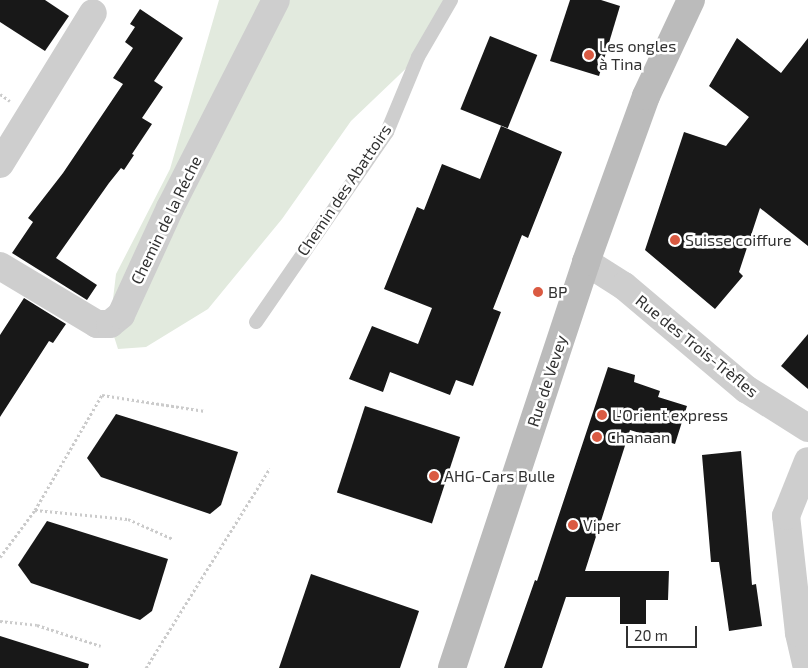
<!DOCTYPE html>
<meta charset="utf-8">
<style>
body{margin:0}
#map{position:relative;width:808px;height:668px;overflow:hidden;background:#fff;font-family:"Exo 2",sans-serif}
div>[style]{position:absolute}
.green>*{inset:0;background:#e2eade}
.building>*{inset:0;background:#181818;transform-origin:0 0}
.path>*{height:3px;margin-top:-1.5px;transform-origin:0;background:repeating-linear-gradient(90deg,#cbcbcb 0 2.5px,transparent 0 5px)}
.service>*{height:14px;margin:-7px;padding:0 7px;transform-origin:7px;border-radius:7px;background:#cecece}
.minor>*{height:28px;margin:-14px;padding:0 14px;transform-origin:14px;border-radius:14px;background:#cecece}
.secondary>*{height:28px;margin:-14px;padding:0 14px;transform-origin:14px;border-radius:14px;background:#bbb}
.dots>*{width:14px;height:14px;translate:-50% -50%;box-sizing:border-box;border:2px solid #fff;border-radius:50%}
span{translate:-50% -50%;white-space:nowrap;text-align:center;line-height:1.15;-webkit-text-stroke:5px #fff;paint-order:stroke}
.poi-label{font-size:16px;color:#313131}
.left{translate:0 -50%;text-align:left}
.street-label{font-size:16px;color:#313131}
.scale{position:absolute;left:626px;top:626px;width:71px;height:22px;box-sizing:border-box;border:2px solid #313131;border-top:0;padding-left:6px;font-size:15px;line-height:18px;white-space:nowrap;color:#313131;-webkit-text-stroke:4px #fff;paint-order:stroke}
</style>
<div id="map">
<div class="green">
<i style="clip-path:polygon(219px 0,451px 0,418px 57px,351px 121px,282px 219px,208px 309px,146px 347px,118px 349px,110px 324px,116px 274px,170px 169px)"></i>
</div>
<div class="building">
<i style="clip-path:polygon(0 0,45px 0,69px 16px,45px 51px,0 22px)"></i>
<i style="clip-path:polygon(570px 0,601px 0,620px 6px,599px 76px,550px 61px)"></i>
<i style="clip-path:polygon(140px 9px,183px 38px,154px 81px,163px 87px,142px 118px,152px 124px,132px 154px,134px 155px,124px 170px,121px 168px,109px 183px,56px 258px,97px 285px,87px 300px,12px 253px,33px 222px,28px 218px,63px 173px,123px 84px,113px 78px,133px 48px,125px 42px,135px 27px,130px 24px)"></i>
<i style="left:490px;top:36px;width:51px;height:79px;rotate:22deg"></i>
<i style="clip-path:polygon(737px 38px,781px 73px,808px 38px,808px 246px,760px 208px,739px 272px,743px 276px,715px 309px,645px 250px,684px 132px,726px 146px,749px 117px,709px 86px)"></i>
<i style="clip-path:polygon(501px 126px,562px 152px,528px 238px,522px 235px,493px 309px,501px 312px,473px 386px,456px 380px,450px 395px,390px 372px,383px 392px,349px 379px,372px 326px,418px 344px,432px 308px,384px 289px,417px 207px,424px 210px,442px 164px,480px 179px)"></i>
<i style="clip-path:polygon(24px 298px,66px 324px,53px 343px,49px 341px,0 417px,0 335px)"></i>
<i style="clip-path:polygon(808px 334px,808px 389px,781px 366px)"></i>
<i style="clip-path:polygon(608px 367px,635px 375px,634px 382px,660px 391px,658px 397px,687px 406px,675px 444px,630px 430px,585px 571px,669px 571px,668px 600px,646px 600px,646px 624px,620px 624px,620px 597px,566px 597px,542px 668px,504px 668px,535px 580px,537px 581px)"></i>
<i style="left:365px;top:406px;width:100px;height:91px;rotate:18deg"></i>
<i style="clip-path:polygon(116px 414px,238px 452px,221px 505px,210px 514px,101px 477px,87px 458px)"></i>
<i style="clip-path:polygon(741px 451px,752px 585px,756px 584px,762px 626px,729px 631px,719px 562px,711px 562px,702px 455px)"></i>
<i style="clip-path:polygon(47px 521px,168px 559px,152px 611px,140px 620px,31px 583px,18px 565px)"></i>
<i style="clip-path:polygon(311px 574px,419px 611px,400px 668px,279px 668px)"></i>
<i style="clip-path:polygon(0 636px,89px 664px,88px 668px,0 668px)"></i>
</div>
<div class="path">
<i style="left:0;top:94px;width:12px;rotate:35deg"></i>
<i style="left:35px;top:510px;width:93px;rotate:5.5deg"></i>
<i style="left:128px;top:519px;width:49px;rotate:24deg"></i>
<i style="left:0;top:557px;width:59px;rotate:-53.3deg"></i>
<i style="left:35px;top:510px;width:133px;rotate:-59.8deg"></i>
<i style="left:102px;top:395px;width:104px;rotate:8.8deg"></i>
<i style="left:0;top:621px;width:37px;rotate:6deg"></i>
<i style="left:37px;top:625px;width:67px;rotate:18.2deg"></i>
<i style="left:146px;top:668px;width:235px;rotate:-58.2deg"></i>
</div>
<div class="service">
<i style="left:256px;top:322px;width:231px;rotate:-55.4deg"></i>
<i style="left:387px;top:132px;width:81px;rotate:-67.5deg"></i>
<i style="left:418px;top:57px;width:66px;rotate:-59.9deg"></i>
</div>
<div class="minor">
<i style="left:0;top:164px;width:177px;rotate:-58.4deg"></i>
<i style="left:586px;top:262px;width:45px;rotate:32.3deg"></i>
<i style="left:624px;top:286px;width:160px;rotate:40.2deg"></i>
<i style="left:746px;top:389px;width:73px;rotate:32.2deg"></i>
<i style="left:0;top:266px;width:113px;rotate:30.9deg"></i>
<i style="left:97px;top:324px;width:13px"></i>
<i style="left:110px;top:324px;width:14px;rotate:-39deg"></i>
<i style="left:121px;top:315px;width:118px;rotate:-65.4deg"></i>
<i style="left:170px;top:208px;width:233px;rotate:-63deg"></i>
<i style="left:807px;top:668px;width:36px;rotate:-103deg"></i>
<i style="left:799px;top:633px;width:118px;rotate:-96.3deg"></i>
<i style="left:786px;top:516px;width:59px;rotate:-68.2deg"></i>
</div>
<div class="secondary">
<i style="left:452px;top:668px;width:428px;rotate:-71.7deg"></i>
<i style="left:586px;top:262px;width:177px;rotate:-70.1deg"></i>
<i style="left:646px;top:96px;width:106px;rotate:-64.9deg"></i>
</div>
<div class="dots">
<i style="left:589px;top:55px;background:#da5a42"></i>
<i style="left:675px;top:240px;background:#da5a42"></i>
<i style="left:538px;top:292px;background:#da5a42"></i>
<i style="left:602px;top:415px;background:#da5a42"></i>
<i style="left:597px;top:437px;background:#da5a42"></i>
<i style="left:434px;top:476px;background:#da5a42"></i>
<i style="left:573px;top:525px;background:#da5a42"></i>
</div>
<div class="poi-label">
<span class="left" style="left:599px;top:55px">Les ongles<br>à Tina</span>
<span class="left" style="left:685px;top:240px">Suisse coiffure</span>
<span class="left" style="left:548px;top:292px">BP</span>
<span class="left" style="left:612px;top:415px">L'Orient express</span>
<span class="left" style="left:607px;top:437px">Chanaan</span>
<span class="left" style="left:444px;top:476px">AHG-Cars Bulle</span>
<span class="left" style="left:583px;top:525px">Viper</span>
</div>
<div class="street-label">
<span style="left:344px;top:190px;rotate:-56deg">Chemin des Abattoirs</span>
<span style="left:166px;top:220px;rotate:-64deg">Chemin de la Réche</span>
<span style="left:697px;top:346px;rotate:39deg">Rue des Trois-Trèfles</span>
<span style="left:547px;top:381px;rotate:-72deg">Rue de Vevey</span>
</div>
<div class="scale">20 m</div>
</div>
